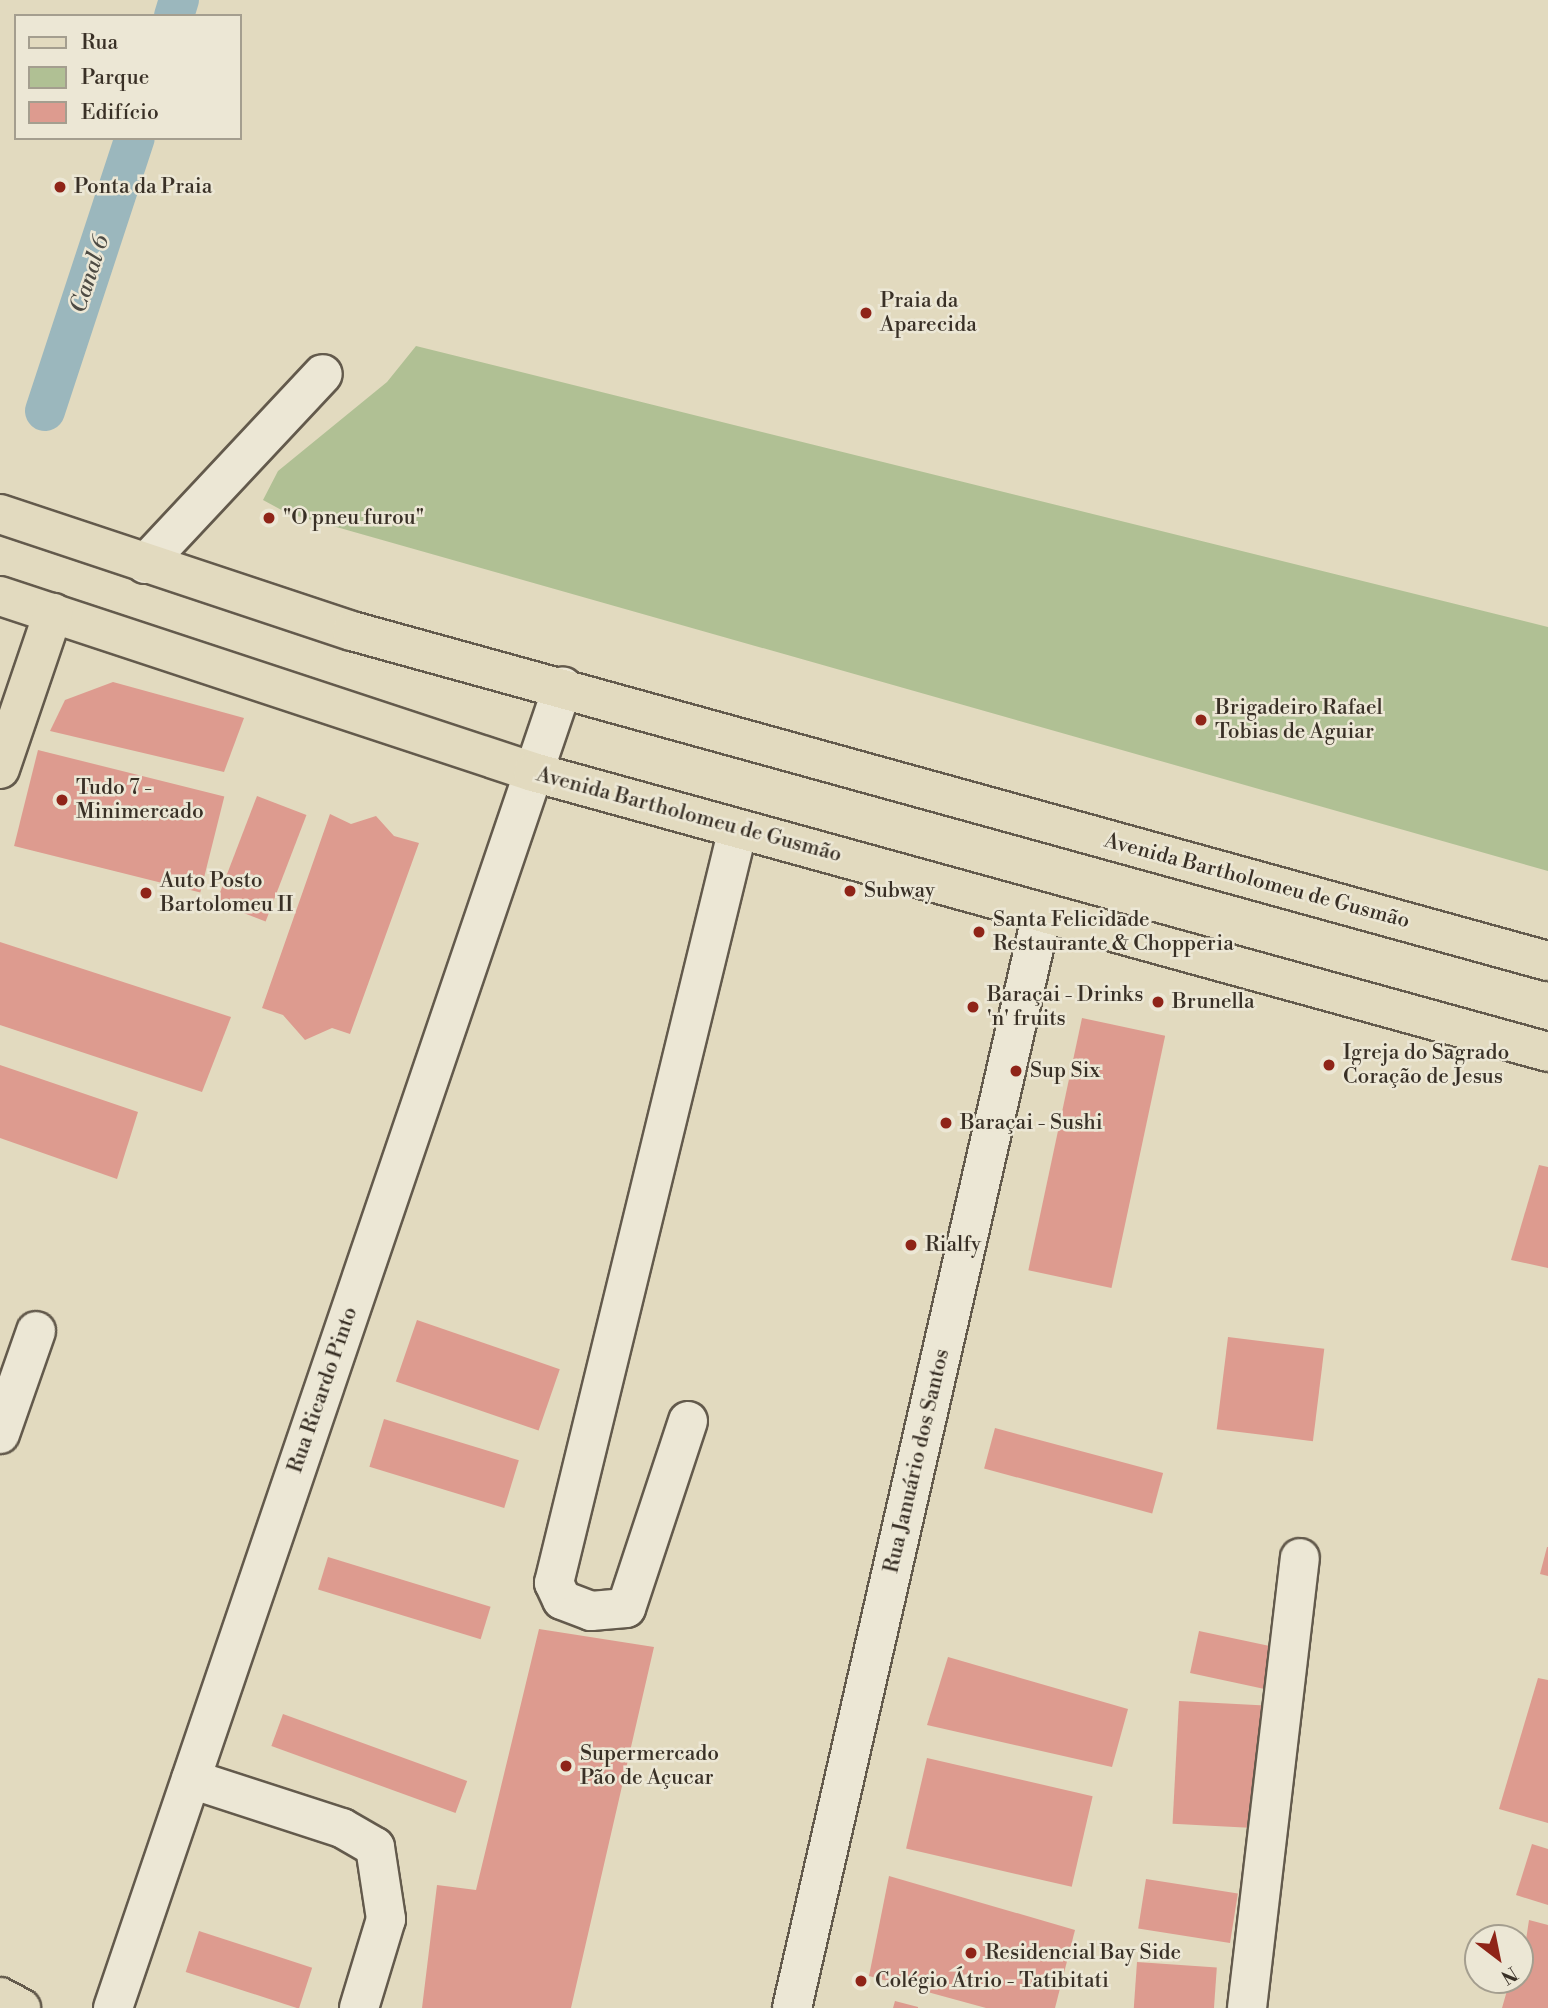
<!DOCTYPE html>
<meta charset="utf-8">
<style>
body{margin:0}
#map{position:relative;width:1548px;height:2008px;overflow:hidden;background:#e2dabf;font-family:"Libre Bodoni",serif}
div>[style]{position:absolute}
.green>*{inset:0;background:#b0c094}
.canal>*{height:40px;margin:-20px;padding:0 20px;transform-origin:20px;border-radius:20px;background:#9bb7bd}
.building>*{inset:0;background:#dd9b8f;transform-origin:0 0}
.roads{filter:drop-shadow(2px 0 #635a4c) drop-shadow(-2px 0 #635a4c) drop-shadow(0 2px #635a4c) drop-shadow(0 -2px #635a4c)}
.minor>*{height:38px;margin:-19px;padding:0 19px;transform-origin:19px;border-radius:19px;background:#ece7d5}
.major>*{height:38px;margin:-19px;padding:0 19px;transform-origin:19px;border-radius:19px;background:#e2dabf}
.dots>*{width:19px;height:19px;translate:-50% -50%;box-sizing:border-box;border:4px solid #ece7d5;border-radius:50%}
span{translate:-50% -50%;white-space:nowrap;text-align:center;line-height:1.15;-webkit-text-stroke:5px #ece7d5;paint-order:stroke}
.poi-label{font-size:21px;color:#393026}
.left{translate:0 -50%;text-align:left}
.street-label{font-size:21px;color:#393026}
.water-label{font-size:23px;color:#4d4b44;font-style:italic}
.legend{position:absolute;left:14px;top:14px;width:228px;height:126px;box-sizing:border-box;background:#ece7d5;border:2px solid #a49e8f;margin:0;padding:9px 12px;list-style:none;font-size:21px;color:#393026}
.legend li{display:flex;align-items:center;gap:14px;height:35px}
.legend b{width:35px;border:2px solid #a49e8f}
.north{position:absolute;left:1464px;top:1924px;width:70px;height:70px;box-sizing:border-box;background:#ece7d5;border:2px solid #a49e8f;border-radius:50%;rotate:148deg;font-size:19px;font-weight:700;line-height:28px;text-align:center;color:#393026}
.north::after{content:'';display:block;margin:auto;width:24px;height:32px;background:#8f2418;clip-path:polygon(50% 0,100% 100%,50% 72%,0 100%)}
</style>
<div id="map">
<div class="green">
<i style="clip-path:polygon(416px 346px,1548px 627px,1548px 871px,287px 513px,263px 500px,278px 471px,387px 382px)"></i>
</div>
<div class="canal">
<i style="left:174px;top:16px;width:17px;rotate:-73deg"></i>
<i style="left:45px;top:411px;width:287px;rotate:-71.8deg"></i>
</div>
<div class="building">
<i style="clip-path:polygon(113px 682px,244px 718px,224px 772px,50px 731px,65px 700px)"></i>
<i style="left:38px;top:750px;width:192px;height:99px;rotate:14deg"></i>
<i style="left:257px;top:796px;width:53px;height:114px;rotate:21deg"></i>
<i style="clip-path:polygon(330px 814px,351px 824px,376px 816px,394px 836px,419px 843px,350px 1034px,332px 1028px,305px 1040px,283px 1015px,262px 1008px)"></i>
<i style="clip-path:polygon(0 942px,231px 1017px,202px 1092px,0 1025px)"></i>
<i style="left:1082px;top:1018px;width:85px;height:258px;rotate:12deg"></i>
<i style="clip-path:polygon(0 1065px,138px 1112px,117px 1179px,0 1138px)"></i>
<i style="clip-path:polygon(1539px 1165px,1548px 1167px,1548px 1268px,1511px 1260px)"></i>
<i style="left:417px;top:1320px;width:151px;height:65px;rotate:19deg"></i>
<i style="left:1228px;top:1337px;width:97px;height:93px;rotate:7deg"></i>
<i style="left:384px;top:1419px;width:141px;height:50px;rotate:17deg"></i>
<i style="left:995px;top:1428px;width:174px;height:42px;rotate:15deg"></i>
<i style="clip-path:polygon(1547px 1547px,1548px 1547px,1548px 1576px,1540px 1574px)"></i>
<i style="left:328px;top:1557px;width:170px;height:34px;rotate:17deg"></i>
<i style="clip-path:polygon(539px 1629px,654px 1647px,571px 2008px,422px 2008px,437px 1885px,476px 1890px)"></i>
<i style="left:1199px;top:1631px;width:81px;height:43px;rotate:12deg"></i>
<i style="clip-path:polygon(948px 1657px,1128px 1709px,1112px 1767px,927px 1725px)"></i>
<i style="clip-path:polygon(1538px 1678px,1548px 1680px,1548px 1823px,1499px 1809px)"></i>
<i style="left:1179px;top:1701px;width:86px;height:123px;rotate:3deg"></i>
<i style="left:283px;top:1714px;width:196px;height:34px;rotate:20deg"></i>
<i style="left:927px;top:1758px;width:170px;height:93px;rotate:13deg"></i>
<i style="clip-path:polygon(1532px 1844px,1548px 1849px,1548px 1905px,1516px 1895px)"></i>
<i style="clip-path:polygon(889px 1876px,1075px 1930px,1055px 2008px,986px 2008px,869px 1976px)"></i>
<i style="left:1146px;top:1879px;width:93px;height:50px;rotate:9deg"></i>
<i style="clip-path:polygon(1529px 1920px,1548px 1925px,1548px 2008px,1502px 2008px,1510px 1980px,1520px 1980px)"></i>
<i style="left:199px;top:1931px;width:119px;height:43px;rotate:18deg"></i>
<i style="left:1137px;top:1962px;width:80px;height:46px;rotate:4deg"></i>
<i style="clip-path:polygon(895px 2001px,918px 2007px,918px 2008px,893px 2008px)"></i>
</div>
<div class="roads">
<div class="minor">
<i style="left:145px;top:564px;width:260px;rotate:-46.9deg"></i>
<i style="left:688px;top:1421px;width:197px;rotate:108.3deg"></i>
<i style="left:626px;top:1608px;width:35px;rotate:175deg"></i>
<i style="left:591px;top:1611px;width:31px;rotate:-159deg"></i>
<i style="left:562px;top:1600px;width:19px;rotate:-115deg"></i>
<i style="left:554px;top:1583px;width:776px;rotate:-76.29deg"></i>
<i style="left:0;top:1434px;width:109px;rotate:-70.7deg"></i>
<i style="left:191px;top:1779px;width:159px;rotate:18deg"></i>
<i style="left:342px;top:1828px;width:38px;rotate:30deg"></i>
<i style="left:375px;top:1847px;width:73px;rotate:81.3deg"></i>
<i style="left:386px;top:1919px;width:93px;rotate:106.9deg"></i>
<i style="left:113px;top:2008px;width:1396px;rotate:-71.2deg"></i>
<i style="left:792px;top:2008px;width:1123px;rotate:-77.14deg"></i>
<i style="left:1247px;top:2008px;width:453px;rotate:-83.3deg"></i>
</div>
<div class="major">
<i style="left:0;top:514px;width:371px;rotate:18.4deg"></i>
<i style="left:352px;top:631px;width:1241px;rotate:15.43deg"></i>
<i style="left:0;top:596px;width:561px;rotate:18.27deg"></i>
<i style="left:533px;top:772px;width:1053px;rotate:15.42deg"></i>
<i style="left:0;top:769px;width:165px;rotate:-71.2deg"></i>
<i style="left:0;top:1997px;width:24px;rotate:28deg"></i>
</div>
</div>
<div class="dots">
<i style="left:60px;top:187px;background:#8f2418"></i>
<i style="left:866px;top:313px;background:#8f2418"></i>
<i style="left:269px;top:518px;background:#8f2418"></i>
<i style="left:1201px;top:720px;background:#8f2418"></i>
<i style="left:62px;top:800px;background:#8f2418"></i>
<i style="left:850px;top:891px;background:#8f2418"></i>
<i style="left:146px;top:893px;background:#8f2418"></i>
<i style="left:979px;top:932px;background:#8f2418"></i>
<i style="left:1158px;top:1002px;background:#8f2418"></i>
<i style="left:973px;top:1007px;background:#8f2418"></i>
<i style="left:1329px;top:1065px;background:#8f2418"></i>
<i style="left:1016px;top:1071px;background:#8f2418"></i>
<i style="left:946px;top:1123px;background:#8f2418"></i>
<i style="left:911px;top:1245px;background:#8f2418"></i>
<i style="left:566px;top:1766px;background:#8f2418"></i>
<i style="left:971px;top:1953px;background:#8f2418"></i>
<i style="left:861px;top:1981px;background:#8f2418"></i>
</div>
<div class="poi-label">
<span class="left" style="left:74px;top:187px">Ponta da Praia</span>
<span class="left" style="left:880px;top:313px">Praia da<br>Aparecida</span>
<span class="left" style="left:283px;top:518px">"O pneu furou"</span>
<span class="left" style="left:1215px;top:720px">Brigadeiro Rafael<br>Tobias de Aguiar</span>
<span class="left" style="left:76px;top:800px">Tudo 7 -<br>Minimercado</span>
<span class="left" style="left:160px;top:893px">Auto Posto<br>Bartolomeu II</span>
<span class="left" style="left:864px;top:891px">Subway</span>
<span class="left" style="left:993px;top:932px">Santa Felicidade<br>Restaurante &amp; Chopperia</span>
<span class="left" style="left:987px;top:1007px">Baraçai - Drinks<br>'n' fruits</span>
<span class="left" style="left:1172px;top:1002px">Brunella</span>
<span class="left" style="left:1343px;top:1065px">Igreja do Sagrado<br>Coração de Jesus</span>
<span class="left" style="left:1030px;top:1071px">Sup Six</span>
<span class="left" style="left:960px;top:1123px">Baraçai - Sushi</span>
<span class="left" style="left:925px;top:1245px">Rialfy</span>
<span class="left" style="left:580px;top:1766px">Supermercado<br>Pão de Açucar</span>
<span class="left" style="left:985px;top:1953px">Residencial Bay Side</span>
<span class="left" style="left:875px;top:1981px">Colégio Átrio - Tatibitati</span>
</div>
<div class="street-label">
<span style="left:689px;top:815px;rotate:15deg">Avenida Bartholomeu de Gusmão</span>
<span style="left:1257px;top:881px;rotate:15deg">Avenida Bartholomeu de Gusmão</span>
<span style="left:323px;top:1390px;rotate:-71deg">Rua Ricardo Pinto</span>
<span style="left:917px;top:1461px;rotate:-77deg">Rua Januário dos Santos</span>
</div>
<div class="water-label">
<span style="left:90px;top:274px;rotate:-72deg">Canal 6</span>
</div>
<ul class="legend">
<li><b style="height:9px;background:#e2dabf"></b>Rua</li>
<li><b style="height:19px;background:#b0c094"></b>Parque</li>
<li><b style="height:19px;background:#dd9b8f"></b>Edifício</li>
</ul>
<div class="north">N</div>
</div>
